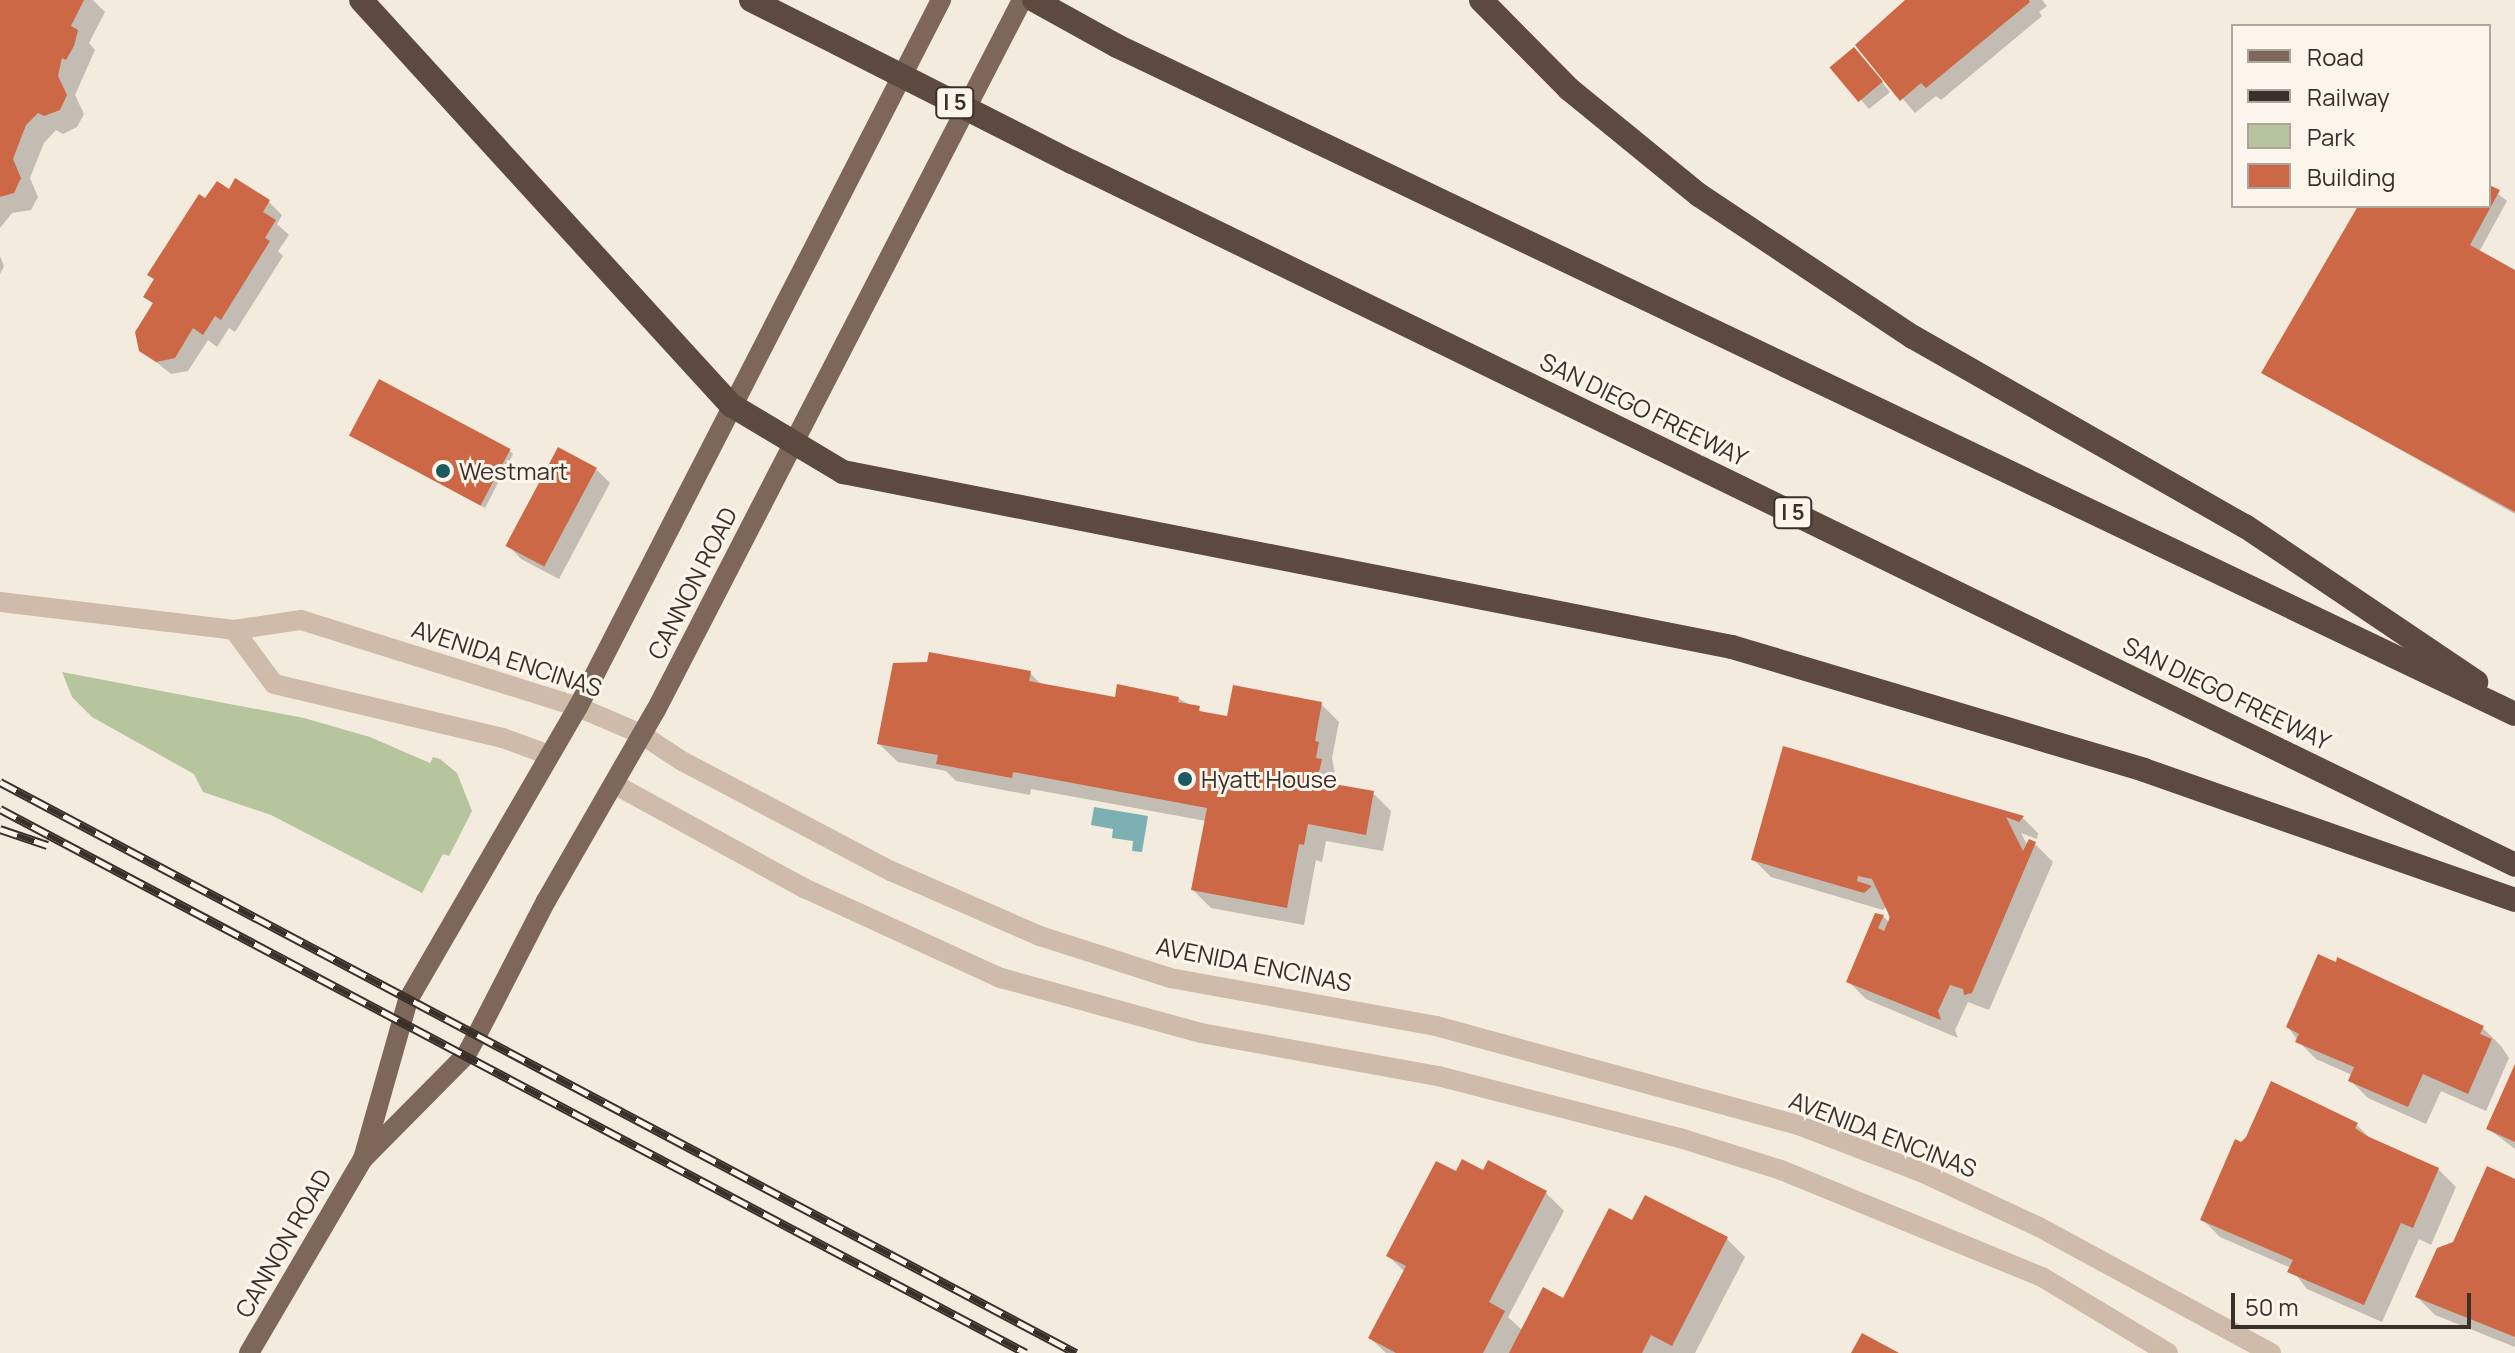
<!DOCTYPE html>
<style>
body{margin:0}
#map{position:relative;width:2515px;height:1353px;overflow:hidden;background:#f4ebdf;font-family:Manrope,sans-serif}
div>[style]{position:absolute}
.green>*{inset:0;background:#b7c59e}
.water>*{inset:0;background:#7cb0b3}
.shadow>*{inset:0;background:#0003}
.building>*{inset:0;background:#cc6845;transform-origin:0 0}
.minor>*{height:20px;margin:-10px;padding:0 10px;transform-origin:10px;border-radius:10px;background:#cebbaa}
.tertiary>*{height:20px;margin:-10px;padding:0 10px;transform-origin:10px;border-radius:10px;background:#cebbaa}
.primary>*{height:20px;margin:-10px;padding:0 10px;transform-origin:10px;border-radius:10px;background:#7d675a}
.motorway>*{height:24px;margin:-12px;padding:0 12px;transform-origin:12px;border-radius:12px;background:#5c4940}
.rail>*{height:9px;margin-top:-4.5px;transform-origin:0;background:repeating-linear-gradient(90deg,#fbf5ec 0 18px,#3b2f2a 0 36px);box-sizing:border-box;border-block:2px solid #3b2f2a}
.motorway-bridge>*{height:24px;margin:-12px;padding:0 12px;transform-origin:12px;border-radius:12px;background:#5c4940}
.dots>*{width:22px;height:22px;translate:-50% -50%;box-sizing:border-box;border:4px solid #fbf5ec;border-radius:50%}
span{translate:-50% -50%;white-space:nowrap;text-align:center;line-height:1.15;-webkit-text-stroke:6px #fbf5ec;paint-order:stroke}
.shield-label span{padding:2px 6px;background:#fbf5ec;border:2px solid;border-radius:6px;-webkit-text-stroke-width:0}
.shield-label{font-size:22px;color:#3b2f2a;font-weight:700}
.street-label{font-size:24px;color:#3b2f2a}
.poi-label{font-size:24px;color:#3b2f2a}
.left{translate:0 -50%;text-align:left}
.legend{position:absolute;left:2231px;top:24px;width:260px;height:184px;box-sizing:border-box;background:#fbf5ec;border:2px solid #aea69e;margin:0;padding:10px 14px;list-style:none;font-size:24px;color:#3b2f2a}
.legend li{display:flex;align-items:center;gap:16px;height:40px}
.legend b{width:40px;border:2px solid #aea69e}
.scale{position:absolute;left:2231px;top:1293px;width:240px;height:36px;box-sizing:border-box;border:4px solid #3b2f2a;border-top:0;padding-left:10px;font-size:24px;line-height:28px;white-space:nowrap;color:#3b2f2a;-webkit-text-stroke:6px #fbf5ec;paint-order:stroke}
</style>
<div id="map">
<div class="green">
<i style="clip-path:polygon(62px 672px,304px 718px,370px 737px,430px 763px,433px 757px,440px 759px,457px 773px,472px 811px,449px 856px,443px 854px,422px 893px,271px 815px,203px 792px,194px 774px,92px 717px,72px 697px)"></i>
</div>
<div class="water">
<i style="clip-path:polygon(1094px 807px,1148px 816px,1142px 852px,1132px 851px,1133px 841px,1112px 838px,1113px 829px,1091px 825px)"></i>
</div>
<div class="shadow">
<i style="clip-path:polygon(0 0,93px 0,105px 12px,89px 43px,95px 50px,75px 95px,84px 114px,77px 127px,63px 134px,56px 130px,44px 143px,30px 178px,38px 197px,31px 210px,12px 213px,0 228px)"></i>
<i style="clip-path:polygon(1913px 0,2042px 0,2047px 6px,2039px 12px,2042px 16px,1941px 100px,1936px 96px,1915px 113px,1858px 46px)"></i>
<i style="clip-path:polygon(1863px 59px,1890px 92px,1869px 109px,1833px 68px)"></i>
<i style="clip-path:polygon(2489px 187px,2507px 201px,2479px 252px,2515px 272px,2515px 514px,2263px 373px,2360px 206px,2489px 206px)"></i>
<i style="clip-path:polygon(230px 191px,269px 202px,282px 215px,277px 224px,289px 235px,278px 251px,283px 256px,235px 332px,229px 328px,217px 347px,208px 340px,188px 371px,171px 374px,141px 350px,154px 305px,145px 296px,206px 201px)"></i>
<i style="clip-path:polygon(0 256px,4px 266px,0 274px)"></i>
<i style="clip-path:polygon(351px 435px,509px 450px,513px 454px,485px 508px)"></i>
<i style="clip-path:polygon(596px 469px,610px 483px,559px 579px,521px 559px,508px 545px)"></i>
<i style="clip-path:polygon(1030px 673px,1043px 686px,1116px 700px,1178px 698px,1206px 714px,1228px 719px,1321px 704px,1339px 722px,1332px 758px,1337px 786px,1373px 793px,1391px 811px,1383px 851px,1326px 841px,1322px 862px,1316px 860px,1304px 925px,1211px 908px,1193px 890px,1206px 821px,1031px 789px,1030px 795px,956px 781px,946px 771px,898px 762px,879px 744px)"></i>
<i style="clip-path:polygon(1784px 749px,2020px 815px,2038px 833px,2037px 839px,2021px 833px,2028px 846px,2035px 844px,2053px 862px,1989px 1010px,1968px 1002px,1955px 1030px,1958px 1038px,1866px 999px,1848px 981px,1883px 916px,1890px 923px,1887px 906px,1883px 910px,1771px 877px,1753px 859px)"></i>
<i style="clip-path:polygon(2339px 959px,2483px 1028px,2501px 1046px,2509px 1058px,2486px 1111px,2441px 1091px,2426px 1124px,2368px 1098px,2350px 1080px,2352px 1075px,2316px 1059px,2298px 1041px,2288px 1027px)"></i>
<i style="clip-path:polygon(2515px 1069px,2515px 1149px,2489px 1129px)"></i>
<i style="clip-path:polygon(2356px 1124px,2373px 1141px,2438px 1169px,2456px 1187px,2431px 1245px,2419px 1239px,2382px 1322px,2307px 1289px,2291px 1268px,2220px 1237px,2202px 1219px,2242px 1145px)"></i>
<i style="clip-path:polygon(1457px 1173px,1484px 1173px,1546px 1193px,1564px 1211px,1508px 1317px,1523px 1331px,1564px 1300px,1633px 1222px,1727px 1239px,1745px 1257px,1695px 1353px,1386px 1353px,1370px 1338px,1405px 1272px,1388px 1256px)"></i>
<i style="clip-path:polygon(2515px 1181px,2515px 1347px,2435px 1315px,2417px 1297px,2455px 1243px)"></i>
</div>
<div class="building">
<i style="clip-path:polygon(0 0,84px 0,71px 26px,78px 30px,74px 46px,66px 60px,62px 58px,58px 76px,67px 95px,60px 110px,44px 116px,38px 113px,26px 125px,13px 159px,21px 178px,14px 193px,0 197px)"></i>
<i style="clip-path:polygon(1905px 0,2029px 0,2030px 2px,1926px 88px,1921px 83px,1900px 101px,1855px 45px)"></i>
<i style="left:1854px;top:47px;width:45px;height:32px;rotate:50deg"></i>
<i style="clip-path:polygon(235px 178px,270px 200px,263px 212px,276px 220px,265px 238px,270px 241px,221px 320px,215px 316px,203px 335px,193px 328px,175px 358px,156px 362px,139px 351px,135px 332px,153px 303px,143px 297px,154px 279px,147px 275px,199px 194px,205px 198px,217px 181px,229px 189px)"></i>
<i style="clip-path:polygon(2489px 185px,2500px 190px,2470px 245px,2515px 270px,2515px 512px,2261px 373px,2358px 206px,2489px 206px)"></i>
<i style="left:379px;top:379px;width:149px;height:64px;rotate:28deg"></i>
<i style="left:558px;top:447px;width:44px;height:112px;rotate:28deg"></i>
<i style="clip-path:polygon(929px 652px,1031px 671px,1029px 681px,1115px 697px,1117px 684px,1179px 697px,1178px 702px,1200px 706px,1199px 711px,1227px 716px,1233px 685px,1322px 702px,1315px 741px,1319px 742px,1316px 758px,1322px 759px,1317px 781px,1374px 791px,1366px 835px,1308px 824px,1304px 845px,1299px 844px,1287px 908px,1191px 890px,1207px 808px,1013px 772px,1012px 778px,936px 764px,938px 755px,877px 744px,893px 663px,927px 662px)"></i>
<i style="clip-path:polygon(1783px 746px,2024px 816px,2019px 822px,2006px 817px,2023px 851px,2029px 839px,2036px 842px,1972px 993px,1964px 995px,1963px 989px,1950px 985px,1938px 1011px,1941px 1020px,1846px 982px,1875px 913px,1884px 915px,1878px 928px,1884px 931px,1890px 917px,1872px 879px,1858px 876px,1857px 881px,1872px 886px,1864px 893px,1751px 860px)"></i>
<i style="clip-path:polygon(2318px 954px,2336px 962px,2337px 957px,2484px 1026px,2480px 1034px,2492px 1039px,2468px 1094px,2423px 1074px,2408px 1107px,2348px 1081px,2354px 1067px,2295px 1042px,2299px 1034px,2286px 1027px)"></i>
<i style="clip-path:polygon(2515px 1064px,2515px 1142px,2486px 1129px)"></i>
<i style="clip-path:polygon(2271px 1081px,2358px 1123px,2355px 1128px,2367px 1136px,2439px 1168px,2413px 1228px,2401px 1223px,2364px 1305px,2287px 1272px,2293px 1260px,2200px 1220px,2235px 1139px,2241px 1142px,2246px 1137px)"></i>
<i style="clip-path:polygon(1462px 1159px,1483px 1170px,1488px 1160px,1547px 1191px,1489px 1302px,1505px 1311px,1483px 1353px,1396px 1353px,1368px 1338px,1406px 1266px,1386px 1256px,1436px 1161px,1456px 1171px)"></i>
<i style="clip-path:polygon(2487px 1166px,2515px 1179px,2515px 1337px,2415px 1297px,2437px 1248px,2453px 1242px)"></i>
<i style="clip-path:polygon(1645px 1195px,1728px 1237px,1672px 1346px,1651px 1335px,1642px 1353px,1509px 1353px,1543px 1287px,1563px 1298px,1609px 1208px,1632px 1220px)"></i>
<i style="clip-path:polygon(1862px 1333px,1899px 1353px,1851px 1353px)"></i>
</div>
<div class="minor">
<i style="left:0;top:602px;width:236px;rotate:6.8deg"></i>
<i style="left:234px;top:630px;width:68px;rotate:-8.5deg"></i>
<i style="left:301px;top:620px;width:290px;rotate:17.4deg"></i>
<i style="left:234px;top:630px;width:67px;rotate:53.5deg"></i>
<i style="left:274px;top:684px;width:235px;rotate:13.3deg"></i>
<i style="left:503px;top:738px;width:49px;rotate:20.3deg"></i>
</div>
<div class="tertiary">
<i style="left:578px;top:707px;width:69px;rotate:23.2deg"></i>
<i style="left:641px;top:734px;width:49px;rotate:33.4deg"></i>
<i style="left:682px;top:761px;width:236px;rotate:27.8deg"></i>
<i style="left:891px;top:871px;width:163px;rotate:23.6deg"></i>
<i style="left:1040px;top:936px;width:137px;rotate:17.9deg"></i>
<i style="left:1170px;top:978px;width:270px;rotate:10.2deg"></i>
<i style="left:1436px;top:1026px;width:375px;rotate:15.3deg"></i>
<i style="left:1798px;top:1125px;width:132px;rotate:20.9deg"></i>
<i style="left:1921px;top:1172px;width:130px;rotate:25deg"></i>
<i style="left:2039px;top:1227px;width:264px;rotate:28.5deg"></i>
<i style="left:614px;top:784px;width:217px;rotate:28.7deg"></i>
<i style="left:804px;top:888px;width:217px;rotate:24.6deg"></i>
<i style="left:1001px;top:978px;width:207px;rotate:15.4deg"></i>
<i style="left:1201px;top:1033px;width:241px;rotate:10.3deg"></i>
<i style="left:1438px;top:1076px;width:250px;rotate:14.4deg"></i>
<i style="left:1680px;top:1138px;width:106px;rotate:17.6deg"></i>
<i style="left:1781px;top:1170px;width:282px;rotate:22.3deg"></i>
<i style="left:2042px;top:1277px;width:147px;rotate:31.1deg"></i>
</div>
<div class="primary">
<i style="left:363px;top:1159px;width:165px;rotate:-74.2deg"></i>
<i style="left:408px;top:1000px;width:339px;rotate:-59.9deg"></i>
<i style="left:578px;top:707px;width:795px;rotate:-62.82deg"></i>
<i style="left:249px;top:1353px;width:225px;rotate:-59.6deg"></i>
<i style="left:363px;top:1159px;width:146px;rotate:-45.3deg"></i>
<i style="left:466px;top:1055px;width:23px;rotate:-61deg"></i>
<i style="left:477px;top:1035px;width:151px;rotate:-62.8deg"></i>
<i style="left:546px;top:901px;width:220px;rotate:-60.1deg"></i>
<i style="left:656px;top:710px;width:799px;rotate:-62.73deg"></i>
</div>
<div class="motorway">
<i style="left:361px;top:0;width:549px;rotate:47.59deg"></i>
<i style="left:731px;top:405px;width:131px;rotate:30.9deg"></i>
<i style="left:843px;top:472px;width:906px;rotate:11.14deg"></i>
<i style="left:1732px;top:647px;width:430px;rotate:16.6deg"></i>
<i style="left:2144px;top:770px;width:393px;rotate:19.3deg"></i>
<i style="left:751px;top:0;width:98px;rotate:26.6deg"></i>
<i style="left:1034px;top:0;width:95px;rotate:29deg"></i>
<i style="left:1117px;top:46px;width:1549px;rotate:25.54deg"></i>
<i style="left:1481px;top:0;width:125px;rotate:45.3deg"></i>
<i style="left:1569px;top:89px;width:168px;rotate:39.2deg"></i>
<i style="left:1699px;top:195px;width:257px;rotate:33.6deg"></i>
<i style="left:1913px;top:337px;width:382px;rotate:29.7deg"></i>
<i style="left:2245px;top:526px;width:279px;rotate:34deg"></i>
<i style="left:1072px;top:162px;width:1605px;rotate:25.97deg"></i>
</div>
<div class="rail">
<i style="left:0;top:782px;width:1218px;rotate:27.95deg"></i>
<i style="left:0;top:809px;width:1161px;rotate:27.93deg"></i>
<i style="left:0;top:829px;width:50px;rotate:18.8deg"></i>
</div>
<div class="motorway-bridge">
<i style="left:839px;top:44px;width:261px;rotate:26.9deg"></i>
</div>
<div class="dots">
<i style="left:443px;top:471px;background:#1c5a5f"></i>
<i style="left:1185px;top:779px;background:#1c5a5f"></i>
</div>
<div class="shield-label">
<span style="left:955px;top:103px">I 5</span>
<span style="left:1793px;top:513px">I 5</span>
</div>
<div class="street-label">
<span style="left:1644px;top:409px;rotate:26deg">SAN DIEGO FREEWAY</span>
<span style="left:692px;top:583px;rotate:-63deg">CANNON ROAD</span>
<span style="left:507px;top:658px;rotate:18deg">AVENIDA ENCINAS</span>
<span style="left:2227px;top:693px;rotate:26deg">SAN DIEGO FREEWAY</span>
<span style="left:1254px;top:964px;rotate:11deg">AVENIDA ENCINAS</span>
<span style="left:1883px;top:1134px;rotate:21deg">AVENIDA ENCINAS</span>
<span style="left:283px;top:1243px;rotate:-60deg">CANNON ROAD</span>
</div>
<div class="poi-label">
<span class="left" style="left:459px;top:471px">Westmart</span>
<span class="left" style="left:1201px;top:779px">Hyatt House</span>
</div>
<ul class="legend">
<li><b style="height:10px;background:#7d675a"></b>Road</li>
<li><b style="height:10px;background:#3b2f2a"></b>Railway</li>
<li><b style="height:22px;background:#b7c59e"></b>Park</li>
<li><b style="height:22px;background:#cc6845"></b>Building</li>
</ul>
<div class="scale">50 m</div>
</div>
